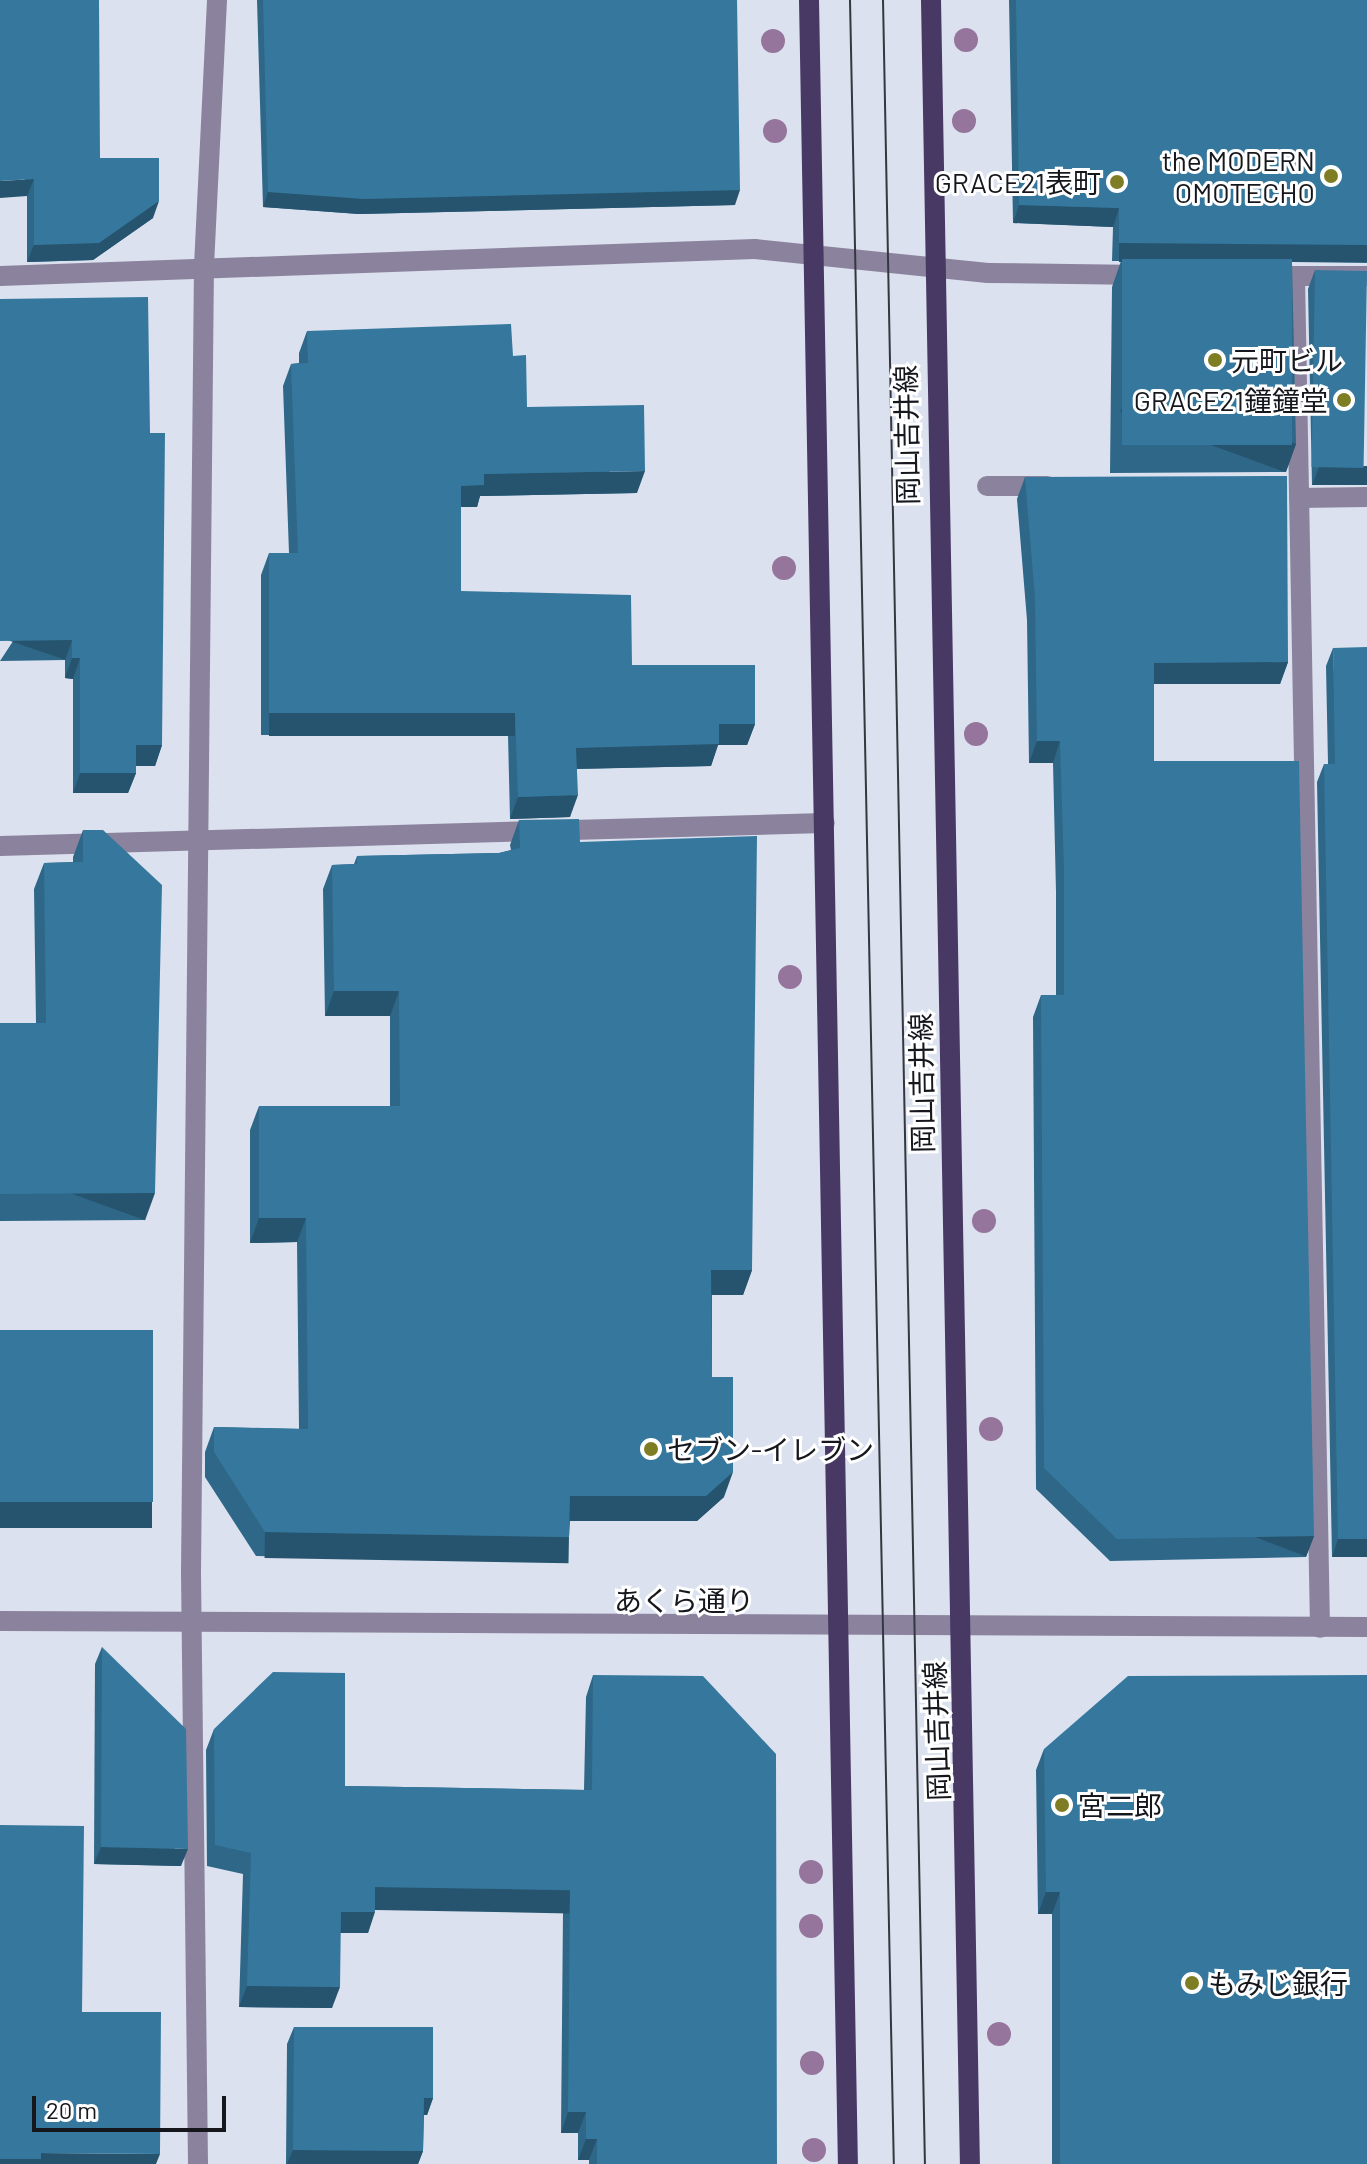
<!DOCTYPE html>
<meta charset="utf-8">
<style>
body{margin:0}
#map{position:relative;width:1367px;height:2164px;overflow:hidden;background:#dbe1ef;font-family:Barlow,"Noto Sans JP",sans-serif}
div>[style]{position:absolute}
.minor>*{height:20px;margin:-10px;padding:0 10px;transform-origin:10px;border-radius:10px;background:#8b839d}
.major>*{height:20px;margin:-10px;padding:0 10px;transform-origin:10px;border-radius:10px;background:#483864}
.tram>*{height:2px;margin:-1px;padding:0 1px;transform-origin:1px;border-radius:1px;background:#34373d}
.trees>*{width:24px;height:24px;margin:-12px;border-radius:50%;background:#95759b}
.wall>*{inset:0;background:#2e6787}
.shaded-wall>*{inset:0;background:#26546e;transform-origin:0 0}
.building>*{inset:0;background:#36789d;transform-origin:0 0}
.dots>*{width:22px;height:22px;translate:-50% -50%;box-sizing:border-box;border:4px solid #fff;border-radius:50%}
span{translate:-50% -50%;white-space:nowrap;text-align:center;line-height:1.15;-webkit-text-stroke:6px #fff;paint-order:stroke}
.poi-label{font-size:28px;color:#15171c}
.right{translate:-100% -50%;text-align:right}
.left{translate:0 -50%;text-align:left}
.street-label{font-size:28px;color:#15171c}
.scale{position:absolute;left:32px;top:2096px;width:194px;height:36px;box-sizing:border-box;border:4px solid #15171c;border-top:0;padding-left:10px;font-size:24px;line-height:28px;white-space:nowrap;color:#15171c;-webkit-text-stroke:6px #fff;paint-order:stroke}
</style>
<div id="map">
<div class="minor">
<i style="left:0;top:276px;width:755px;rotate:-2.05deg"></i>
<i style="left:755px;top:249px;width:234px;rotate:5.9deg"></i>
<i style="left:988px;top:273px;width:155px;rotate:0.7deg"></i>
<i style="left:1267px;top:276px;width:100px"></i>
<i style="left:1295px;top:276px;width:1352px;rotate:88.94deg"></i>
<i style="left:987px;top:486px;width:60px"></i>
<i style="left:1299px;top:498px;width:68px;rotate:-0.8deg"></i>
<i style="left:0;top:846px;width:825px;rotate:-1.6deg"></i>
<i style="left:0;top:1621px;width:1367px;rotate:0.25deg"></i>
<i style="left:198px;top:2164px;width:593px;rotate:-90.68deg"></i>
<i style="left:191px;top:1571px;width:1305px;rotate:-89.43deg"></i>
<i style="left:204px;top:266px;width:266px;rotate:-87.2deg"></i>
</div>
<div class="major">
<i style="left:809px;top:0;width:2164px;rotate:88.97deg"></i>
<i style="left:931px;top:0;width:2164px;rotate:88.97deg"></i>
</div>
<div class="tram">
<i style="left:850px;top:0;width:2164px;rotate:88.84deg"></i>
<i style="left:883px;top:0;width:2164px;rotate:88.89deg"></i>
</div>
<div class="trees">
<i style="left:966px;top:40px"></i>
<i style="left:773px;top:41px"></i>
<i style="left:964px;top:121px"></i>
<i style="left:775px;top:131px"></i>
<i style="left:784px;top:568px"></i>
<i style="left:976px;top:734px"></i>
<i style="left:790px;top:977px"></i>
<i style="left:984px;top:1221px"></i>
<i style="left:991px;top:1429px"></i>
<i style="left:811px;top:1872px"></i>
<i style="left:811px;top:1926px"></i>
<i style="left:999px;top:2034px"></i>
<i style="left:812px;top:2063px"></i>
<i style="left:814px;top:2150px"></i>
</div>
<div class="wall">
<i style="clip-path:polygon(0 0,100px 158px,153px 218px,93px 260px,27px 262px,27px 196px)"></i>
<i style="clip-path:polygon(257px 0,737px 0,735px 205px,359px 214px,263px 207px)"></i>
<i style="clip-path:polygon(1009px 0,1367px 0,1367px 263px,1292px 262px,1296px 444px,1286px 472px,1110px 473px,1112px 287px,1121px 261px,1112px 261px,1113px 227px,1013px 223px)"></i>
<i style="clip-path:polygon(1315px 270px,1367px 485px,1312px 485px,1308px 289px)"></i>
<i style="clip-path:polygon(307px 331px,513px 356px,527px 407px,637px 493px,480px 496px,477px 507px,461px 507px,461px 591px,632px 665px,755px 724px,747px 745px,718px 745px,711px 766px,577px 769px,570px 817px,510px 819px,508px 735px,261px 735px,261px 575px,269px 553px,289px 553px,283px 386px,291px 364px,299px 363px,299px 353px)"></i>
<i style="clip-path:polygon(150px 433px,162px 745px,155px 766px,136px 766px,136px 773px,128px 793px,73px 793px,73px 679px,65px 678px,65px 660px,0 661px)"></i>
<i style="clip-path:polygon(1025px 477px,1288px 662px,1280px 684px,1154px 684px,1154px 761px,1314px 1536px,1306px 1557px,1110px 1561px,1036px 1489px,1033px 1017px,1041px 995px,1056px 995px,1056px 892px,1053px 763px,1029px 763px,1027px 620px,1017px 499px)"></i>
<i style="clip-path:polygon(1333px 648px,1367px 1557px,1332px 1557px,1317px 782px,1324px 764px,1328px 764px,1326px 666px)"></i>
<i style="clip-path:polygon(519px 820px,580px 842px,752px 1270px,743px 1295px,712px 1295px,712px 1377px,724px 1497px,697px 1521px,570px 1521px,569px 1537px,561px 1562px,256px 1556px,205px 1477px,205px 1452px,214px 1427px,299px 1429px,297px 1242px,250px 1243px,250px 1130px,259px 1106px,390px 1106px,390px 1016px,325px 1016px,323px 889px,332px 865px,354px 864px,357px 856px,499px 853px,511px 850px,510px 845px)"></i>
<i style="clip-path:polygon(83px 830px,145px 1220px,0 1221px,0 1023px,36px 1023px,34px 889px,44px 863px,73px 862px,73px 857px)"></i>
<i style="clip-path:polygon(102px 1647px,181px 1866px,94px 1864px,95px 1664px)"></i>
<i style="clip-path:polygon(593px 1675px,777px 2164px,589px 2164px,589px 2160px,578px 2160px,578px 2133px,561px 2133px,563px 1911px,375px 1909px,368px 1933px,340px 1933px,332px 2008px,239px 2007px,243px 1874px,207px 1866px,206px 1750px,214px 1729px,345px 1786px,584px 1790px,586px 1697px)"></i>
<i style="clip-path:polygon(1044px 1749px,1367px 2164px,1052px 2164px,1052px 1914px,1038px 1914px,1036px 1770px)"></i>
<i style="clip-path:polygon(294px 2027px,433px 2098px,427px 2115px,424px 2115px,423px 2151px,418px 2164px,286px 2164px,287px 2044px)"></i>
</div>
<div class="shaded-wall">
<i style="clip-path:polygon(34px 179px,27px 196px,0 198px,0 181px)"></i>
<i style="clip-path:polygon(740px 190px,735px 205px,359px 214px,263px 207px,268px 192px)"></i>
<i style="clip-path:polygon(159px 201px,153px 218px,93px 260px,27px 262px,34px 245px)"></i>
<i style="clip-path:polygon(1019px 205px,1119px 208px,1113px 227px,1013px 223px)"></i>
<i style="left:1119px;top:243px;width:248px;height:19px"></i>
<i style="left:1296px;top:444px;width:30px;height:176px;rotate:110deg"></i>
<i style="clip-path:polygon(1367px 466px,1367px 485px,1312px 485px,1319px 467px)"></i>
<i style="clip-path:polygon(645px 471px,637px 493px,480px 496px,477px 507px,453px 507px,461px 486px,484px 474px)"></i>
<i style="left:72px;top:640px;width:21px;height:72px;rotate:109deg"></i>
<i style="clip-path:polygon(72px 658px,80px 658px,73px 679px,65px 678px)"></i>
<i style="clip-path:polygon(1288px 662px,1280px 684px,1146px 684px,1154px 663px)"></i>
<i style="left:269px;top:713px;width:246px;height:23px"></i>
<i style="clip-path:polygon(719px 724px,755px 724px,747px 745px,718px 745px,711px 766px,568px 769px,576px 748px)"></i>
<i style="clip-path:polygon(1037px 741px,1060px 741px,1053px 763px,1029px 763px)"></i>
<i style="clip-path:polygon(136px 745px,162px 745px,155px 766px,128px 766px)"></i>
<i style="clip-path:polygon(80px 773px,136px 773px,128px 793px,73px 793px)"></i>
<i style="clip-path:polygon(578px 795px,570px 817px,510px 819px,518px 797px)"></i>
<i style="clip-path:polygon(334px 991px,399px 991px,390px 1016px,325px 1016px)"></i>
<i style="left:155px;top:1193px;width:29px;height:155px;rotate:110deg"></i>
<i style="clip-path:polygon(259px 1218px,306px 1218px,297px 1242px,250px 1243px)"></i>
<i style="clip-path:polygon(711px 1270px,752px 1270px,743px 1295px,702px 1295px)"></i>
<i style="clip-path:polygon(733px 1472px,724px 1497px,697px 1521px,561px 1521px,570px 1496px)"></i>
<i style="left:0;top:1502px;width:152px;height:26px"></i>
<i style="left:265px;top:1532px;width:304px;height:26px;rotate:1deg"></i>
<i style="left:1314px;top:1536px;width:22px;height:197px;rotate:111deg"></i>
<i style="clip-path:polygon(1338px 1539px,1367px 1539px,1367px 1557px,1332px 1557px)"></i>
<i style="clip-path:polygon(101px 1847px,188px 1849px,181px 1866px,94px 1864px)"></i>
<i style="left:375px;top:1887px;width:195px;height:23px;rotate:1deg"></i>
<i style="clip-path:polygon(1046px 1892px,1060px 1892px,1052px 1914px,1038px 1914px)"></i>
<i style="clip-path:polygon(341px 1912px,375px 1912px,368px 1933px,333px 1933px)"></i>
<i style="clip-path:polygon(247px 1986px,340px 1987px,332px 2008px,239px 2007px)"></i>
<i style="clip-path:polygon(424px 2098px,433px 2098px,427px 2115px,418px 2115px)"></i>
<i style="clip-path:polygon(568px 2112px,586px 2112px,578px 2133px,561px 2133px)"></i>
<i style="clip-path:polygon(586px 2139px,597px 2139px,589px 2160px,578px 2160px)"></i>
<i style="clip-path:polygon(293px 2150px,423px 2151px,418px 2164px,287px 2164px)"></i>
<i style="clip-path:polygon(41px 2153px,160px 2154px,156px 2164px,0 2164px,0 2159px)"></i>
</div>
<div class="building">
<i style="clip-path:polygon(0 0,99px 0,100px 158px,159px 158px,159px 201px,99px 243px,34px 245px,34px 179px,0 181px)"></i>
<i style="clip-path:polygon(263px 0,737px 0,740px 190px,364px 199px,268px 192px)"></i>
<i style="clip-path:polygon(1016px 0,1367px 0,1367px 245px,1119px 243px,1119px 208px,1019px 205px)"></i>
<i style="left:1122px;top:259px;width:170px;height:186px"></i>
<i style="left:1315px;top:270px;width:52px;height:197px;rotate:1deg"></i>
<i style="clip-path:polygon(148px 297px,150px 433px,165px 433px,162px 745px,136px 745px,136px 773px,80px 773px,80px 658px,72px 658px,72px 640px,0 641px,0 299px)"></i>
<i style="clip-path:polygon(511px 324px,513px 356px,526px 355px,527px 407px,644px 405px,645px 471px,484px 474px,484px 485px,461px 486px,461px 591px,631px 595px,632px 665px,755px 665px,755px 724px,719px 724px,719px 744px,576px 748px,578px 795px,518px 797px,515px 713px,269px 713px,269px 553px,298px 553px,291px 364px,308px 363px,307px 331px)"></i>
<i style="clip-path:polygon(1287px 476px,1288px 662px,1154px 663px,1154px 761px,1299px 761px,1314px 1536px,1117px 1539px,1044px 1468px,1041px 995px,1064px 995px,1064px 871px,1060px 741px,1037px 741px,1035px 598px,1025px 477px)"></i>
<i style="clip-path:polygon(1367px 647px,1367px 1539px,1338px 1539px,1324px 764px,1335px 764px,1333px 648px)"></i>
<i style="clip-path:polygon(579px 819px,580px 842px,757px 836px,752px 1270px,711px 1270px,712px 1377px,733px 1377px,733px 1472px,706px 1496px,570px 1496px,569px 1537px,265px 1532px,214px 1452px,214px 1427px,308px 1429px,306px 1218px,259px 1218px,259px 1106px,400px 1106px,399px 991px,334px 991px,332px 865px,357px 864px,357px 856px,499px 853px,520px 848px,519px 820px)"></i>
<i style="clip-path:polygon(83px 830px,103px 830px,162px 885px,155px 1193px,0 1194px,0 1023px,46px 1023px,44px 863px,83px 862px)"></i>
<i style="left:0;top:1330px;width:153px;height:172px"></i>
<i style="clip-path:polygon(102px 1647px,186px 1729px,188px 1849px,101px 1847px)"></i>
<i style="clip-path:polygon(273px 1672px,345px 1673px,345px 1786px,592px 1790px,593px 1675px,703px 1676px,776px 1754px,777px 2164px,597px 2164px,597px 2139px,586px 2139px,586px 2112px,568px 2112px,570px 1890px,375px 1887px,375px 1912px,341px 1912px,340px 1987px,247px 1986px,251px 1853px,215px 1845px,214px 1729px)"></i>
<i style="clip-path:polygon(1367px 1675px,1367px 2164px,1060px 2164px,1060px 1892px,1046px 1892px,1044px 1749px,1128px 1676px)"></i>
<i style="clip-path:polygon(0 1825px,84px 1826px,82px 2012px,161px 2012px,160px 2154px,41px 2153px,41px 2159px,0 2159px)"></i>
<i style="clip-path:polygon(294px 2027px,433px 2027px,433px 2098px,424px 2098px,423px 2151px,293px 2150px)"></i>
</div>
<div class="dots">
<i style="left:1331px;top:176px;background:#7f7d24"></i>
<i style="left:1117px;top:182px;background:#7f7d24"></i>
<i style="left:1215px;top:360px;background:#7f7d24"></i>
<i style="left:1344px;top:400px;background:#7f7d24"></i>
<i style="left:651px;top:1449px;background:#7f7d24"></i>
<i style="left:1062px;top:1805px;background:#7f7d24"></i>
<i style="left:1192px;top:1983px;background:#7f7d24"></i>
</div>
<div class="poi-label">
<span class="right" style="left:1315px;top:176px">the MODERN<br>OMOTECHO</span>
<span class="right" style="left:1101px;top:182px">GRACE21表町</span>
<span class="left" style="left:1231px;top:360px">元町ビル</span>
<span class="right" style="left:1328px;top:400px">GRACE21鐘鐘堂</span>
<span class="left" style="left:667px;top:1449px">セブン-イレブン</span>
<span class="left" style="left:1078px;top:1805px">宮二郎</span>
<span class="left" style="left:1208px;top:1983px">もみじ銀行</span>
</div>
<div class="street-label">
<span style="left:906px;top:435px;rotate:-91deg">岡山吉井線</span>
<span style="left:921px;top:1083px;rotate:-91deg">岡山吉井線</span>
<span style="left:684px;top:1600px">あくら通り</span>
<span style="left:936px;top:1731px;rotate:-92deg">岡山吉井線</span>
</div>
<div class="scale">20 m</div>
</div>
